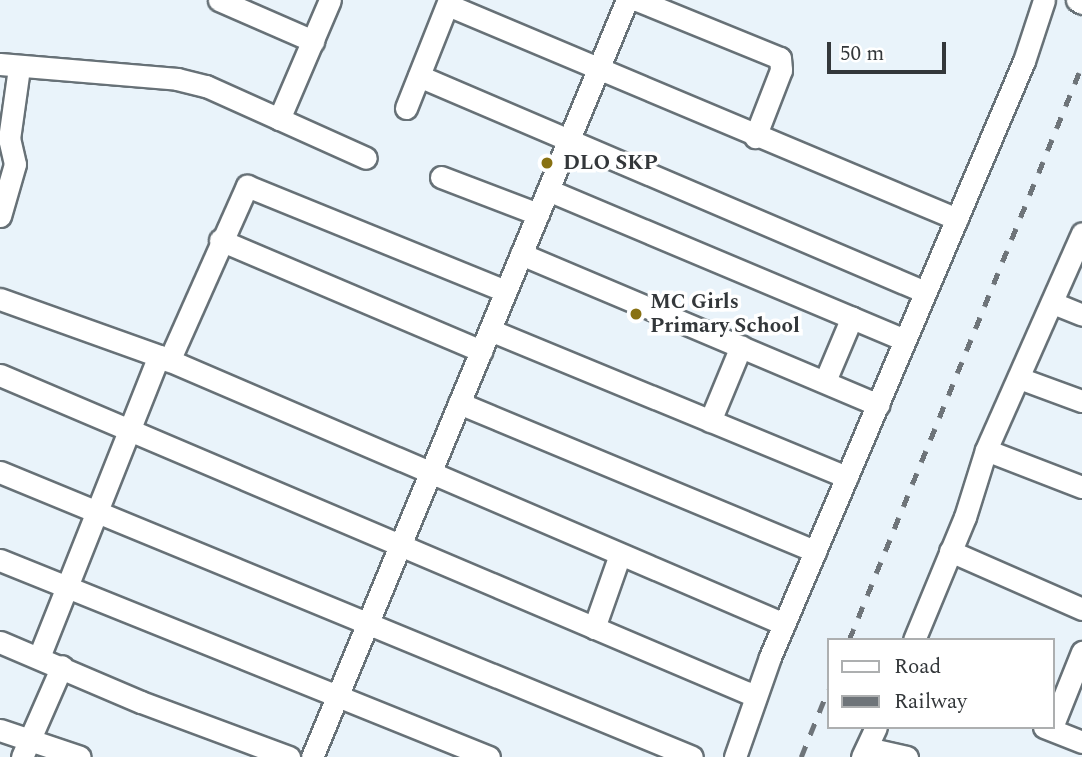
<!DOCTYPE html>
<style>
body{margin:0}
#map{position:relative;width:1082px;height:757px;overflow:hidden;background:#e9f3fa;font-family:Spectral,serif}
div>[style]{position:absolute}
.roads{filter:drop-shadow(2px 0 #677177) drop-shadow(-2px 0 #677177) drop-shadow(0 2px #677177) drop-shadow(0 -2px #677177)}
.minor>*{height:21px;margin:-10.5px;padding:0 10.5px;transform-origin:10.5px;border-radius:10.5px;background:#fff}
.rail>*{height:4.5px;margin-top:-2.25px;transform-origin:0;background:repeating-linear-gradient(90deg,#6e7479 0 12px,transparent 0 24px)}
.dots>*{width:19px;height:19px;translate:-50% -50%;box-sizing:border-box;border:4px solid #fff;border-radius:50%}
span{translate:-50% -50%;white-space:nowrap;text-align:center;line-height:1.15;-webkit-text-stroke:7px #fff;paint-order:stroke}
.poi-label{font-size:21px;color:#33373a;font-weight:700}
.left{translate:0 -50%;text-align:left}
.legend{position:absolute;left:827px;top:638px;width:228px;height:91px;box-sizing:border-box;background:#fff;border:2px solid #adafb0;margin:0;padding:9px 12px;list-style:none;font-size:21px;color:#33373a}
.legend li{display:flex;align-items:center;gap:14px;height:35px}
.legend b{width:35px;border:2px solid #adafb0}
.scale{position:absolute;left:827px;top:42px;width:119px;height:32px;box-sizing:border-box;border:4px solid #33373a;border-top:0;padding-left:9px;font-size:21px;line-height:24px;white-space:nowrap;color:#33373a;-webkit-text-stroke:5px #fff;paint-order:stroke}
</style>
<div id="map">
<div class="roads">
<div class="minor">
<i style="left:219px;top:0;width:103px;rotate:23.6deg"></i>
<i style="left:637px;top:0;width:154px;rotate:22.1deg"></i>
<i style="left:780px;top:58px;width:12px;rotate:85deg"></i>
<i style="left:781px;top:70px;width:72px;rotate:111.2deg"></i>
<i style="left:1077px;top:0;width:6px;rotate:31deg"></i>
<i style="left:448px;top:5px;width:552px;rotate:22.8deg"></i>
<i style="left:0;top:64px;width:178px;rotate:4.8deg"></i>
<i style="left:177px;top:79px;width:30px;rotate:14deg"></i>
<i style="left:206px;top:86px;width:175px;rotate:24.2deg"></i>
<i style="left:419px;top:76px;width:550px;rotate:23.12deg"></i>
<i style="left:406px;top:108px;width:116px;rotate:-68.3deg"></i>
<i style="left:279px;top:119px;width:129px;rotate:-66.8deg"></i>
<i style="left:441px;top:177px;width:104px;rotate:20.9deg"></i>
<i style="left:548px;top:190px;width:387px;rotate:22.8deg"></i>
<i style="left:0;top:216px;width:54px;rotate:-73.9deg"></i>
<i style="left:15px;top:164px;width:26px;rotate:-103deg"></i>
<i style="left:9px;top:139px;width:72px;rotate:-82deg"></i>
<i style="left:220px;top:240px;width:284px;rotate:23deg"></i>
<i style="left:521px;top:254px;width:388px;rotate:22.9deg"></i>
<i style="left:0;top:299px;width:169px;rotate:19.7deg"></i>
<i style="left:159px;top:356px;width:680px;rotate:23.21deg"></i>
<i style="left:1053px;top:303px;width:31px;rotate:22deg"></i>
<i style="left:490px;top:330px;width:386px;rotate:22.4deg"></i>
<i style="left:169px;top:361px;width:192px;rotate:-66deg"></i>
<i style="left:247px;top:186px;width:279px;rotate:22.1deg"></i>
<i style="left:0;top:375px;width:820px;rotate:23.03deg"></i>
<i style="left:1019px;top:378px;width:67px;rotate:20.1deg"></i>
<i style="left:825px;top:381px;width:69px;rotate:-67.1deg"></i>
<i style="left:459px;top:403px;width:386px;rotate:22.6deg"></i>
<i style="left:710px;top:421px;width:81px;rotate:-67.5deg"></i>
<i style="left:986px;top:450px;width:103px;rotate:21.1deg"></i>
<i style="left:0;top:472px;width:748px;rotate:22.38deg"></i>
<i style="left:950px;top:551px;width:144px;rotate:23.7deg"></i>
<i style="left:0;top:560px;width:527px;rotate:21.94deg"></i>
<i style="left:594px;top:628px;width:78px;rotate:-70.6deg"></i>
<i style="left:914px;top:640px;width:133px;rotate:-67.5deg"></i>
<i style="left:965px;top:517px;width:70px;rotate:-72.6deg"></i>
<i style="left:986px;top:450px;width:237px;rotate:-66.1deg"></i>
<i style="left:0;top:642px;width:153px;rotate:23.1deg"></i>
<i style="left:141px;top:702px;width:158px;rotate:20.4deg"></i>
<i style="left:39px;top:657px;width:324px;rotate:-68.3deg"></i>
<i style="left:1044px;top:727px;width:41px;rotate:21.5deg"></i>
<i style="left:1052px;top:727px;width:81px;rotate:-68.2deg"></i>
<i style="left:0;top:730px;width:84px;rotate:18.6deg"></i>
<i style="left:867px;top:748px;width:41px;rotate:12.7deg"></i>
<i style="left:22px;top:757px;width:99px;rotate:-66.3deg"></i>
<i style="left:312px;top:757px;width:820px;rotate:-67.41deg"></i>
<i style="left:735px;top:757px;width:106px;rotate:-70.7deg"></i>
<i style="left:770px;top:657px;width:648px;rotate:-66.92deg"></i>
<i style="left:1024px;top:61px;width:64px;rotate:-71.8deg"></i>
<i style="left:862px;top:757px;width:33px;rotate:-65deg"></i>
</div>
</div>
<div class="rail">
<i style="left:849px;top:640px;width:620px;rotate:-67.94deg"></i>
<i style="left:801px;top:757px;width:72px;rotate:-68.1deg"></i>
</div>
<div class="dots">
<i style="left:547px;top:163px;background:#887112"></i>
<i style="left:636px;top:314px;background:#887112"></i>
</div>
<div class="poi-label">
<span class="left" style="left:563px;top:163px">DLO SKP</span>
<span class="left" style="left:650px;top:314px">MC Girls<br>Primary School</span>
</div>
<ul class="legend">
<li><b style="height:9px;background:#fff"></b>Road</li>
<li><b style="height:9px;background:#6e7479"></b>Railway</li>
</ul>
<div class="scale">50 m</div>
</div>
